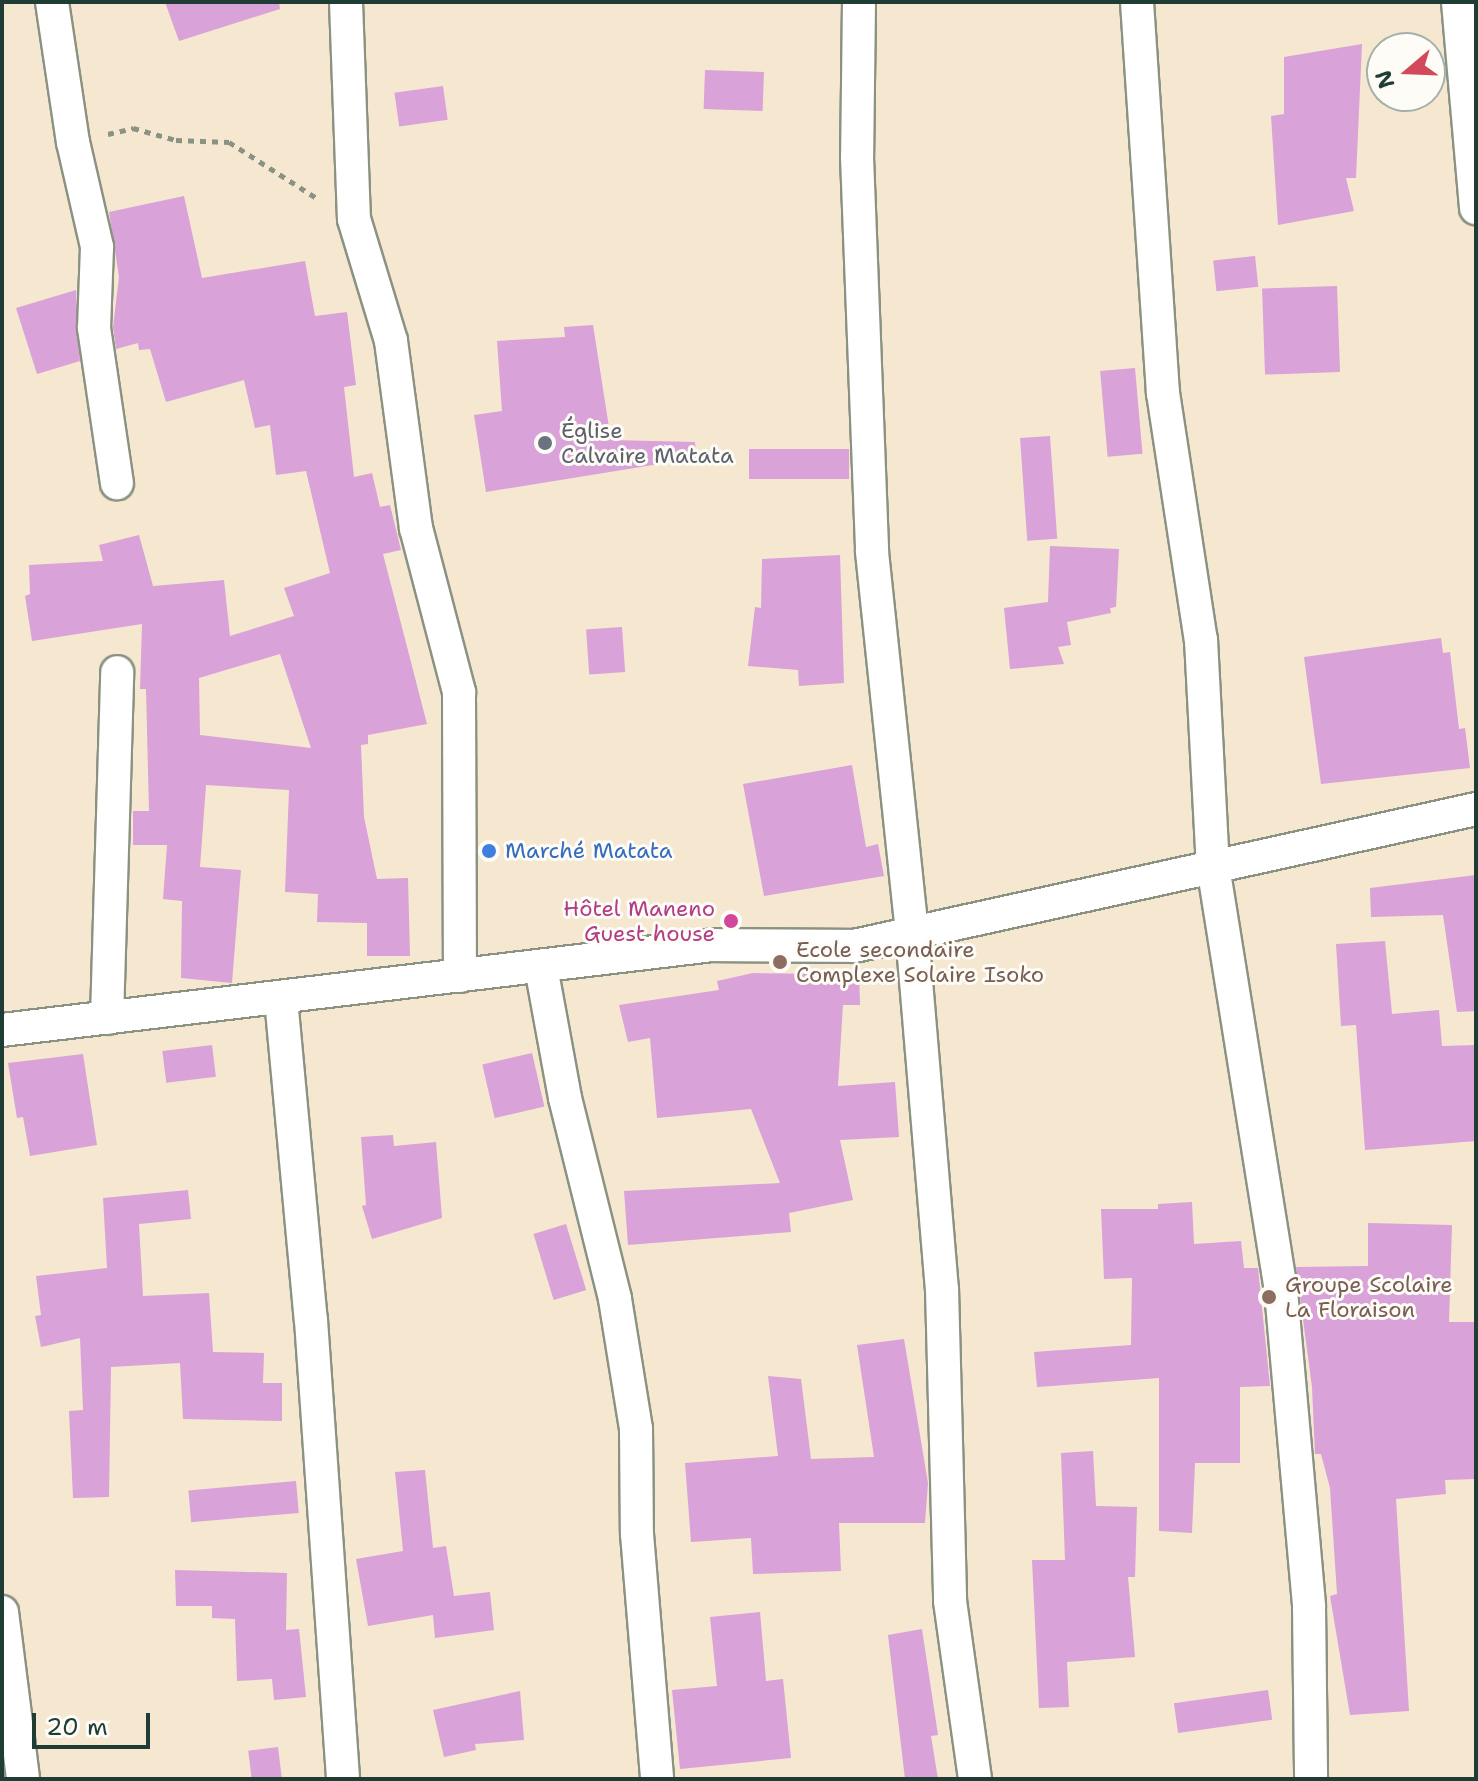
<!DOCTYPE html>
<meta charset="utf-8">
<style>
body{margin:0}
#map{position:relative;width:1478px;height:1781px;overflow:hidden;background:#f5e7d0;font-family:"Shantell Sans",sans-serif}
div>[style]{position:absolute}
.building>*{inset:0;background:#d9a2d8;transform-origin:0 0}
.path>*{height:5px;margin-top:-2.5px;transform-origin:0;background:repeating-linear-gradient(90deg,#8a9282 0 6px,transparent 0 12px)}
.roads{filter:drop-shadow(2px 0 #8a9282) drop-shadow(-2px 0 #8a9282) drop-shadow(0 2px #8a9282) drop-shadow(0 -2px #8a9282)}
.minor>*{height:32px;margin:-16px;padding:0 16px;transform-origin:16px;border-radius:16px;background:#fff}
.dots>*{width:22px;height:22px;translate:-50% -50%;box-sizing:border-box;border:4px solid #fdfcf7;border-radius:50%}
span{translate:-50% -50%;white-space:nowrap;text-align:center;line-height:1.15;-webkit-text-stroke:6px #fdfcf7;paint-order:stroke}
.worship-label{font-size:22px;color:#5b616d}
.left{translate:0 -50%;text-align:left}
.shop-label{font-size:22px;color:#366cbe}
.hotel-label{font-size:22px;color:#b23c85}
.right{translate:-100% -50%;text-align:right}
.education-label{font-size:22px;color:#785e54}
.frame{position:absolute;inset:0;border:4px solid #1f3d34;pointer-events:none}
.north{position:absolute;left:1366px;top:32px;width:80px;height:80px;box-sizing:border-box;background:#fdfcf7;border:2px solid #a4b0a9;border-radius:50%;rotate:251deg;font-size:22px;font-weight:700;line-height:32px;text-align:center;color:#1f3d34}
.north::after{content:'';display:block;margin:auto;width:28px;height:36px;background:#d1495b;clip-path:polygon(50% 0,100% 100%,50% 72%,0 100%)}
.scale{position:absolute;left:32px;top:1713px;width:118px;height:36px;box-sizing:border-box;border:4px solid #1f3d34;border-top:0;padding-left:10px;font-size:24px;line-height:28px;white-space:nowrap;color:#1f3d34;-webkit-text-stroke:6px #fdfcf7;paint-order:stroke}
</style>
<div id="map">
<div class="building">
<i style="clip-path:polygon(165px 2px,279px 2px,280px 9px,179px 41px)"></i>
<i style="clip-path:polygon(1362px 44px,1356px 178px,1346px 178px,1354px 211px,1278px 225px,1271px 116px,1284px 114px,1284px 57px)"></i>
<i style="left:705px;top:70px;width:59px;height:39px;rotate:2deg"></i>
<i style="left:443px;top:86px;width:34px;height:49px;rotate:82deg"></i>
<i style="clip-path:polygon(evenodd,184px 196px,202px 278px,305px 261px,315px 316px,347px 312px,356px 385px,344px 387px,354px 477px,372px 473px,380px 507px,390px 505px,401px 550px,383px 554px,427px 724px,368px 735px,368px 744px,361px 745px,364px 817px,377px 879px,408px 878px,410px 956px,367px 956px,367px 923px,317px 922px,318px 894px,285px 892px,289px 790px,206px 785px,200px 867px,241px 870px,232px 983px,181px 978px,182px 901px,163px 899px,167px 845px,133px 845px,133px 811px,149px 811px,146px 689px,140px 689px,142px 624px,32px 641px,25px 596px,30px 594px,29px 565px,103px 561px,99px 545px,139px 535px,153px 586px,224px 580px,230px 636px,294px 616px,284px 588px,330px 573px,306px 471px,276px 475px,270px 425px,255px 428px,244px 380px,166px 402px,150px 349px,139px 350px,138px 343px,116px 349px,113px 327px,119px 277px,109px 212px,184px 196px,280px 654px,311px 748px,200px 735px,199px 678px,280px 654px)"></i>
<i style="left:1255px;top:256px;width:31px;height:42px;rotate:84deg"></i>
<i style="left:1337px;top:286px;width:86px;height:75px;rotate:88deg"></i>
<i style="clip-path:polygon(76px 290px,80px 361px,37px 374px,16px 308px)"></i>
<i style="clip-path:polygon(593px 325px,611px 440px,695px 442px,696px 458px,486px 492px,474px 415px,502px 411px,497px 341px,565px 337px,564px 327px)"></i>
<i style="left:1135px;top:368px;width:86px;height:35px;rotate:85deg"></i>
<i style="left:1050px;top:436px;width:103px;height:30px;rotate:86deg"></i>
<i style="left:849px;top:449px;width:30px;height:100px;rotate:90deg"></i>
<i style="clip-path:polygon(1050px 546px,1119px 549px,1116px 607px,1110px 608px,1111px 613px,1067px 622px,1071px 645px,1058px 647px,1064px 664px,1010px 669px,1004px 608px,1048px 602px)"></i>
<i style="clip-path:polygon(840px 555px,844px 683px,799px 686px,798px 670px,748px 666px,755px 607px,761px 608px,762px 559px)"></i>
<i style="left:622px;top:627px;width:45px;height:36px;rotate:86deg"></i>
<i style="clip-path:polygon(1441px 638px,1443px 653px,1450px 652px,1459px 729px,1465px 728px,1470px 768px,1321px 784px,1304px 657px)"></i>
<i style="clip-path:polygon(852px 765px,866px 847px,878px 844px,884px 876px,764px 896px,743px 784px)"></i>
<i style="clip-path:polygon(1476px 875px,1476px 1011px,1457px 1012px,1443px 915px,1371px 917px,1370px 888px)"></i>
<i style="clip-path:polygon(1385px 941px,1392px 1014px,1439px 1010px,1442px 1046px,1476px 1045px,1476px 1141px,1365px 1150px,1356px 1025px,1341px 1026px,1336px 944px)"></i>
<i style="clip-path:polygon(824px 970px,859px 970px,860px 1005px,843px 1005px,838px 1086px,895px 1082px,899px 1137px,840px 1140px,853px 1200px,789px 1213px,791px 1232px,628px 1245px,624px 1191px,780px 1183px,751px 1109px,657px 1118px,650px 1038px,628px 1042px,619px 1005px,719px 990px,717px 981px,753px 973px,824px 974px)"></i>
<i style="left:212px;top:1045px;width:32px;height:50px;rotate:83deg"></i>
<i style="left:532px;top:1053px;width:55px;height:51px;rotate:77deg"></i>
<i style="clip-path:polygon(83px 1054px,97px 1145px,30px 1156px,23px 1117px,17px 1118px,8px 1063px)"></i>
<i style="clip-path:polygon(393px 1135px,394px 1146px,436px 1142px,442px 1218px,372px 1239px,362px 1206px,366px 1205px,361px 1137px)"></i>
<i style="clip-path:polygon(188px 1190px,191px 1219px,139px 1224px,143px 1296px,209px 1293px,213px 1352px,264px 1353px,263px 1383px,282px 1383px,282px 1421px,183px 1419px,180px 1363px,111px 1367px,109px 1497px,73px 1498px,69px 1411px,83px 1410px,80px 1338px,41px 1347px,35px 1316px,41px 1315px,36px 1276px,107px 1268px,103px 1198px)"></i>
<i style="clip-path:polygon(1192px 1202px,1194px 1244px,1241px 1241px,1244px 1268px,1258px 1268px,1270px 1386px,1240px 1387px,1240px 1463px,1195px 1463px,1192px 1533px,1159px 1531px,1159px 1378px,1037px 1387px,1034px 1352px,1131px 1345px,1132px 1278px,1104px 1279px,1101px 1209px,1158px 1209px,1158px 1204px)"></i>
<i style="clip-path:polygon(1368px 1223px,1452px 1225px,1449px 1322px,1476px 1322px,1476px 1479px,1445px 1480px,1446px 1494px,1396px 1499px,1409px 1711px,1350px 1715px,1330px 1596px,1337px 1594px,1330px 1488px,1321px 1454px,1315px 1454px,1312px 1387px,1296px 1267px,1368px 1266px)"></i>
<i style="left:566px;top:1224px;width:69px;height:34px;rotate:73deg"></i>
<i style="clip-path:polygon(904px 1339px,928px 1483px,925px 1523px,839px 1523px,841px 1571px,753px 1574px,751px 1538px,691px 1542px,685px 1463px,778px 1456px,768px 1376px,801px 1379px,811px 1459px,874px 1457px,857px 1345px)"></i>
<i style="clip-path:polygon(1093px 1451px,1096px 1506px,1137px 1507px,1135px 1577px,1128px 1577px,1135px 1657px,1067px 1662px,1069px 1707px,1039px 1708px,1032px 1560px,1065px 1560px,1061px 1453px)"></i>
<i style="clip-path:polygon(425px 1470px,433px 1548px,446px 1546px,454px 1596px,490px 1592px,494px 1630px,435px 1638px,433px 1615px,368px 1626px,356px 1559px,403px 1551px,395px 1472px)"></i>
<i style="left:296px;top:1481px;width:32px;height:108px;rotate:85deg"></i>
<i style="clip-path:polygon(175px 1570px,287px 1573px,286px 1630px,299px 1629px,306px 1697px,274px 1700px,272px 1679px,237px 1681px,235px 1619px,212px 1618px,212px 1606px,176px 1606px)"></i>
<i style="clip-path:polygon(760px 1612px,766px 1681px,783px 1679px,791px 1758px,680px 1769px,672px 1690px,717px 1686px,710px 1617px)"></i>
<i style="clip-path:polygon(922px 1629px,938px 1735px,931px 1736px,938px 1779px,905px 1779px,888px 1635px)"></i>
<i style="left:1268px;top:1690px;width:30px;height:95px;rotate:82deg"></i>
<i style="clip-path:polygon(520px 1691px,524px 1740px,475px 1744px,476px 1750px,444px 1757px,433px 1710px)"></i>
<i style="left:278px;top:1747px;width:32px;height:30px;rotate:83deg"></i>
</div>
<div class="path">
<i style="left:108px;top:134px;width:26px;rotate:-13deg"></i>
<i style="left:133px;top:128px;width:45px;rotate:15.6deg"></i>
<i style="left:176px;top:140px;width:53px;rotate:2.2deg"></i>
<i style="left:229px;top:142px;width:106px;rotate:32.6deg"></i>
</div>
<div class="roads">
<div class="minor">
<i style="left:52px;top:2px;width:142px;rotate:81.5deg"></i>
<i style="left:73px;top:142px;width:108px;rotate:77.1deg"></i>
<i style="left:97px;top:247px;width:81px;rotate:92.1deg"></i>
<i style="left:94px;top:328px;width:157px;rotate:81.6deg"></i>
<i style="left:346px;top:2px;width:217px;rotate:87.9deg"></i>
<i style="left:354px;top:219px;width:127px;rotate:73.1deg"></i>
<i style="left:391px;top:341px;width:189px;rotate:82.4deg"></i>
<i style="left:416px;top:528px;width:170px;rotate:75.3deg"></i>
<i style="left:459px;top:692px;width:284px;rotate:89.8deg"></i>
<i style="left:859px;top:2px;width:155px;rotate:90.7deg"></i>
<i style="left:857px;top:157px;width:395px;rotate:87.8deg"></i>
<i style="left:872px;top:552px;width:383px;rotate:84deg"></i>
<i style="left:912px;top:933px;width:357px;rotate:85.2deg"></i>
<i style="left:942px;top:1289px;width:312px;rotate:88.5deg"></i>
<i style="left:950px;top:1601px;width:180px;rotate:82deg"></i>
<i style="left:1137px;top:2px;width:392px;rotate:86.2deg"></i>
<i style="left:1163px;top:393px;width:250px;rotate:81.3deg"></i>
<i style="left:1201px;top:640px;width:226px;rotate:87deg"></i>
<i style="left:1213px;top:866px;width:430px;rotate:80.9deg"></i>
<i style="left:1281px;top:1291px;width:317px;rotate:84.9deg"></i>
<i style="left:1309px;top:1607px;width:172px;rotate:89.3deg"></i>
<i style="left:1458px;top:2px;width:207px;rotate:85deg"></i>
<i style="left:541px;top:967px;width:133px;rotate:79.6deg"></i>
<i style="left:565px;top:1098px;width:207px;rotate:76deg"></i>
<i style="left:615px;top:1299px;width:132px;rotate:80.8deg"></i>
<i style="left:636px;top:1429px;width:105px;rotate:89.5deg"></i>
<i style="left:637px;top:1534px;width:246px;rotate:85.3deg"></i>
<i style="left:281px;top:999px;width:322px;rotate:84.7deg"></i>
<i style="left:311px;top:1320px;width:460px;rotate:86deg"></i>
<i style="left:107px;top:1018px;width:346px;rotate:-88.3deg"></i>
<i style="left:2px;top:1030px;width:716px;rotate:-6.82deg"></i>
<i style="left:713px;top:945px;width:141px;rotate:0.4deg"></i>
<i style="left:854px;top:946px;width:637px;rotate:-12.42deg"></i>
<i style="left:2px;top:1612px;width:168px;rotate:82.8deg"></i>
</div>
</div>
<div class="dots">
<i style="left:545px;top:443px;background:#6b7280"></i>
<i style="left:489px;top:851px;background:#3f7fe0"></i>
<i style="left:731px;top:921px;background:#d1479c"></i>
<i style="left:780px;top:962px;background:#8d6e63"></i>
<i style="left:1269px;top:1297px;background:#8d6e63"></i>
</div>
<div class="worship-label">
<span class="left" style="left:561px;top:443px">Église<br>Calvaire Matata</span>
</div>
<div class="shop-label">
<span class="left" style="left:505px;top:851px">Marché Matata</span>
</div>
<div class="hotel-label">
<span class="right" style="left:715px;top:921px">Hôtel Maneno<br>Guest house</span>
</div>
<div class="education-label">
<span class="left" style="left:796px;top:962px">Ecole secondaire<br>Complexe Solaire Isoko</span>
<span class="left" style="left:1285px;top:1297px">Groupe Scolaire<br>La Floraison</span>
</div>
<div class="frame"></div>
<div class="north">N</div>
<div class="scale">20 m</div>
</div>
